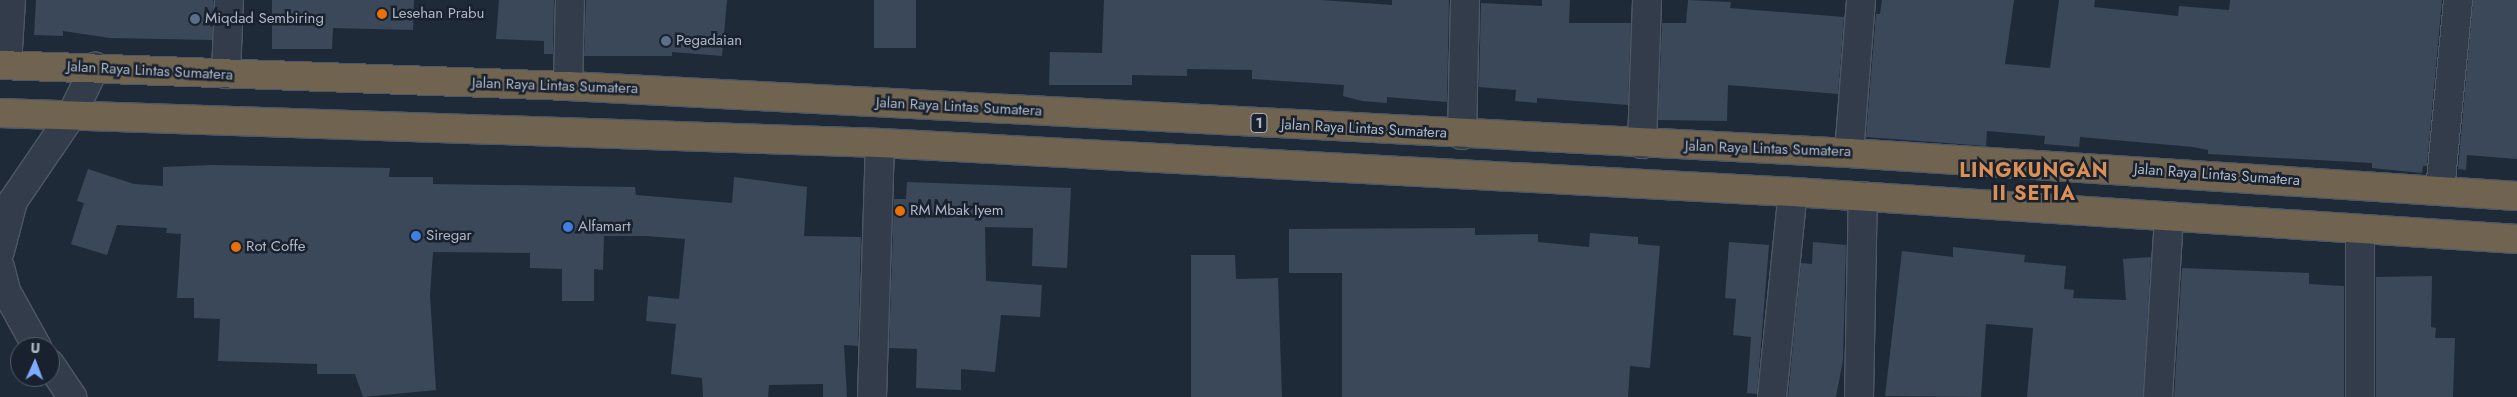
<!DOCTYPE html>
<style>
body{margin:0}
#map{position:relative;width:2517px;height:397px;overflow:hidden;background:#1f2a39;font-family:Jost,sans-serif}
div>[style]{position:absolute}
.building>*{inset:0;background:#3b4859;transform-origin:0 0}
.roads{filter:drop-shadow(1px 0 #4e5764) drop-shadow(-1px 0 #4e5764) drop-shadow(0 1px #4e5764) drop-shadow(0 -1px #4e5764)}
.street>*{height:28px;margin:-14px;padding:0 14px;transform-origin:14px;border-radius:14px;background:#333c4a}
.highway>*{height:28px;margin:-14px;padding:0 14px;transform-origin:14px;border-radius:14px;background:#706450}
.dots>*{width:14px;height:14px;translate:-50% -50%;box-sizing:border-box;border:2px solid #19212e;border-radius:50%}
span{translate:-50% -50%;white-space:nowrap;text-align:center;line-height:1.15;-webkit-text-stroke:5px #19212e;paint-order:stroke}
.shield-label span{padding:1px 4px;background:#19212e;border:1px solid;border-radius:4px;-webkit-text-stroke-width:0}
.shield-label{font-size:14px;color:#adb7c6;font-weight:700}
.poi-label{font-size:15px;color:#adb7c6}
.left{translate:0 -50%;text-align:left}
.street-label{font-size:15px;color:#adb7c6}
.district-label{font-size:20px;color:#da9055;font-weight:700;letter-spacing:1px}
.north{position:absolute;left:10px;top:337px;width:50px;height:50px;box-sizing:border-box;background:#19212e;border:1px solid #545d6b;border-radius:50%;rotate:2deg;font-size:14px;font-weight:700;line-height:20px;text-align:center;color:#adb7c6}
.north::after{content:'';display:block;margin:auto;width:18px;height:22px;background:#7bacfe;clip-path:polygon(50% 0,100% 100%,50% 72%,0 100%)}
</style>
<div id="map">
<div class="building">
<i style="clip-path:polygon(36px 0,213px 0,212px 40px,110px 38px,63px 31px,63px 36px,34px 35px)"></i>
<i style="clip-path:polygon(272px 0,414px 0,413px 30px,333px 28px,332px 49px,272px 49px)"></i>
<i style="clip-path:polygon(499px 0,554px 0,553px 54px,544px 54px,544px 41px,496px 39px)"></i>
<i style="clip-path:polygon(586px 0,727px 0,722px 56px,672px 52px,672px 56px,584px 56px)"></i>
<i style="left:874px;top:0;width:42px;height:48px"></i>
<i style="clip-path:polygon(1104px 0,1322px 0,1392px 5px,1392px 0,1449px 0,1447px 102px,1387px 97px,1387px 103px,1362px 101px,1343px 96px,1344px 85px,1252px 79px,1252px 70px,1187px 69px,1187px 76px,1132px 75px,1132px 85px,1049px 85px,1050px 52px,1102px 53px)"></i>
<i style="clip-path:polygon(1542px 0,1570px 0,1569px 23px,1631px 23px,1628px 105px,1537px 98px,1537px 103px,1515px 101px,1516px 90px,1479px 87px,1481px 3px,1542px 6px)"></i>
<i style="clip-path:polygon(1688px 0,1731px 2px,1730px 8px,1844px 17px,1838px 94px,1728px 85px,1727px 121px,1658px 120px,1662px 23px,1686px 23px)"></i>
<i style="clip-path:polygon(1882px 0,2014px 0,2005px 64px,2050px 68px,2059px 0,2095px 0,2094px 7px,2178px 16px,2179px 6px,2229px 10px,2230px 0,2442px 0,2427px 166px,2423px 166px,2422px 173px,2372px 168px,2372px 163px,2208px 154px,2208px 150px,2193px 147px,2080px 137px,2079px 147px,2044px 144px,2045px 136px,1987px 131px,1986px 146px,1866px 137px,1876px 14px,1880px 14px)"></i>
<i style="clip-path:polygon(2473px 0,2517px 0,2517px 159px,2467px 155px,2466px 170px,2458px 169px)"></i>
<i style="clip-path:polygon(211px 165px,390px 168px,389px 177px,433px 177px,433px 184px,635px 187px,636px 195px,732px 203px,734px 177px,807px 187px,804px 236px,861px 237px,858px 346px,844px 345px,847px 397px,823px 397px,823px 384px,769px 385px,768px 397px,703px 397px,702px 378px,671px 374px,676px 324px,646px 321px,648px 296px,679px 299px,685px 239px,646px 236px,604px 236px,603px 270px,594px 269px,594px 301px,562px 301px,562px 269px,530px 268px,530px 253px,433px 252px,430px 295px,436px 390px,363px 397px,355px 374px,317px 374px,317px 364px,218px 361px,220px 319px,194px 318px,194px 298px,177px 298px,181px 234px,166px 233px,167px 228px,117px 225px,107px 255px,71px 244px,84px 203px,77px 201px,88px 169px,134px 184px,163px 186px,163px 167px)"></i>
<i style="clip-path:polygon(907px 182px,1071px 188px,1067px 268px,1032px 266px,1033px 228px,985px 227px,986px 281px,1042px 285px,1040px 317px,1001px 315px,995px 372px,961px 369px,961px 390px,916px 388px,917px 349px,889px 348px,894px 199px,906px 199px)"></i>
<i style="clip-path:polygon(1475px 228px,1475px 235px,1538px 234px,1538px 242px,1589px 247px,1590px 233px,1638px 237px,1638px 244px,1660px 246px,1650px 368px,1630px 366px,1628px 397px,1342px 397px,1342px 273px,1289px 273px,1289px 229px)"></i>
<i style="clip-path:polygon(1729px 242px,1769px 245px,1757px 394px,1747px 393px,1751px 337px,1733px 335px,1736px 299px,1725px 298px)"></i>
<i style="clip-path:polygon(1813px 242px,1846px 245px,1843px 360px,1836px 397px,1788px 397px,1801px 263px,1812px 264px)"></i>
<i style="clip-path:polygon(1953px 247px,2025px 255px,2024px 262px,2066px 266px,2064px 289px,2074px 290px,2073px 298px,2126px 300px,2123px 259px,2151px 257px,2143px 397px,2027px 397px,2033px 328px,1986px 324px,1981px 397px,1885px 396px,1902px 251px,1953px 257px)"></i>
<i style="clip-path:polygon(1191px 255px,1235px 255px,1236px 279px,1278px 278px,1282px 397px,1191px 397px)"></i>
<i style="clip-path:polygon(2182px 268px,2309px 273px,2309px 284px,2344px 286px,2344px 397px,2174px 397px)"></i>
<i style="clip-path:polygon(2432px 276px,2431px 327px,2436px 328px,2435px 338px,2455px 338px,2453px 397px,2376px 397px,2376px 277px)"></i>
</div>
<div class="roads">
<div class="street">
<i style="left:7px;top:65px;width:65px;rotate:-86.5deg"></i>
<i style="left:226px;top:74px;width:74px;rotate:-87.7deg"></i>
<i style="left:568px;top:86px;width:86px;rotate:-88.7deg"></i>
<i style="left:1462px;top:135px;width:135px;rotate:-88.7deg"></i>
<i style="left:1642px;top:144px;width:144px;rotate:-88deg"></i>
<i style="left:1849px;top:153px;width:153px;rotate:-85.5deg"></i>
<i style="left:2440px;top:191px;width:192px;rotate:-84.6deg"></i>
<i style="left:2360px;top:230px;width:167px;rotate:90deg"></i>
<i style="left:0;top:251px;width:52px;rotate:-75.4deg"></i>
<i style="left:13px;top:201px;width:103px;rotate:-55.7deg"></i>
<i style="left:71px;top:116px;width:55px;rotate:-63.9deg"></i>
<i style="left:0;top:267px;width:25px;rotate:76deg"></i>
<i style="left:6px;top:291px;width:64px;rotate:61deg"></i>
<i style="left:50px;top:364px;width:40px;rotate:56deg"></i>
<i style="left:872px;top:397px;width:254px;rotate:-88.2deg"></i>
<i style="left:1772px;top:397px;width:206px;rotate:-84.2deg"></i>
<i style="left:1859px;top:397px;width:201px;rotate:-88.9deg"></i>
<i style="left:2158px;top:397px;width:181px;rotate:-86.5deg"></i>
</div>
<div class="highway">
<i style="left:0;top:65px;width:568px;rotate:2.12deg"></i>
<i style="left:568px;top:86px;width:1283px;rotate:2.99deg"></i>
<i style="left:1849px;top:153px;width:669px;rotate:3.68deg"></i>
<i style="left:0;top:113px;width:881px;rotate:1.95deg"></i>
<i style="left:880px;top:143px;width:914px;rotate:3.07deg"></i>
<i style="left:1793px;top:192px;width:726px;rotate:3.71deg"></i>
</div>
</div>
<div class="dots">
<i style="left:382px;top:14px;background:#e8710a"></i>
<i style="left:195px;top:19px;background:#5c6f8a"></i>
<i style="left:666px;top:41px;background:#5c6f8a"></i>
<i style="left:900px;top:211px;background:#e8710a"></i>
<i style="left:568px;top:227px;background:#3f7fe0"></i>
<i style="left:416px;top:236px;background:#3f7fe0"></i>
<i style="left:236px;top:247px;background:#e8710a"></i>
</div>
<div class="shield-label">
<span style="left:1259px;top:123px">1</span>
</div>
<div class="poi-label">
<span class="left" style="left:392px;top:14px">Lesehan Prabu</span>
<span class="left" style="left:205px;top:19px">Miqdad Sembiring</span>
<span class="left" style="left:676px;top:41px">Pegadaian</span>
<span class="left" style="left:910px;top:211px">RM Mbak Iyem</span>
<span class="left" style="left:578px;top:227px">Alfamart</span>
<span class="left" style="left:426px;top:236px">Siregar</span>
<span class="left" style="left:246px;top:247px">Rot Coffe</span>
</div>
<div class="street-label">
<span style="left:150px;top:71px;rotate:3deg">Jalan Raya Lintas Sumatera</span>
<span style="left:555px;top:86px;rotate:2deg">Jalan Raya Lintas Sumatera</span>
<span style="left:959px;top:107px;rotate:3deg">Jalan Raya Lintas Sumatera</span>
<span style="left:1364px;top:129px;rotate:3deg">Jalan Raya Lintas Sumatera</span>
<span style="left:1768px;top:149px;rotate:2deg">Jalan Raya Lintas Sumatera</span>
<span style="left:2217px;top:175px;rotate:4deg">Jalan Raya Lintas Sumatera</span>
</div>
<div class="district-label">
<span style="left:2034px;top:182px">LINGKUNGAN<br>II SETIA</span>
</div>
<div class="north">U</div>
</div>
